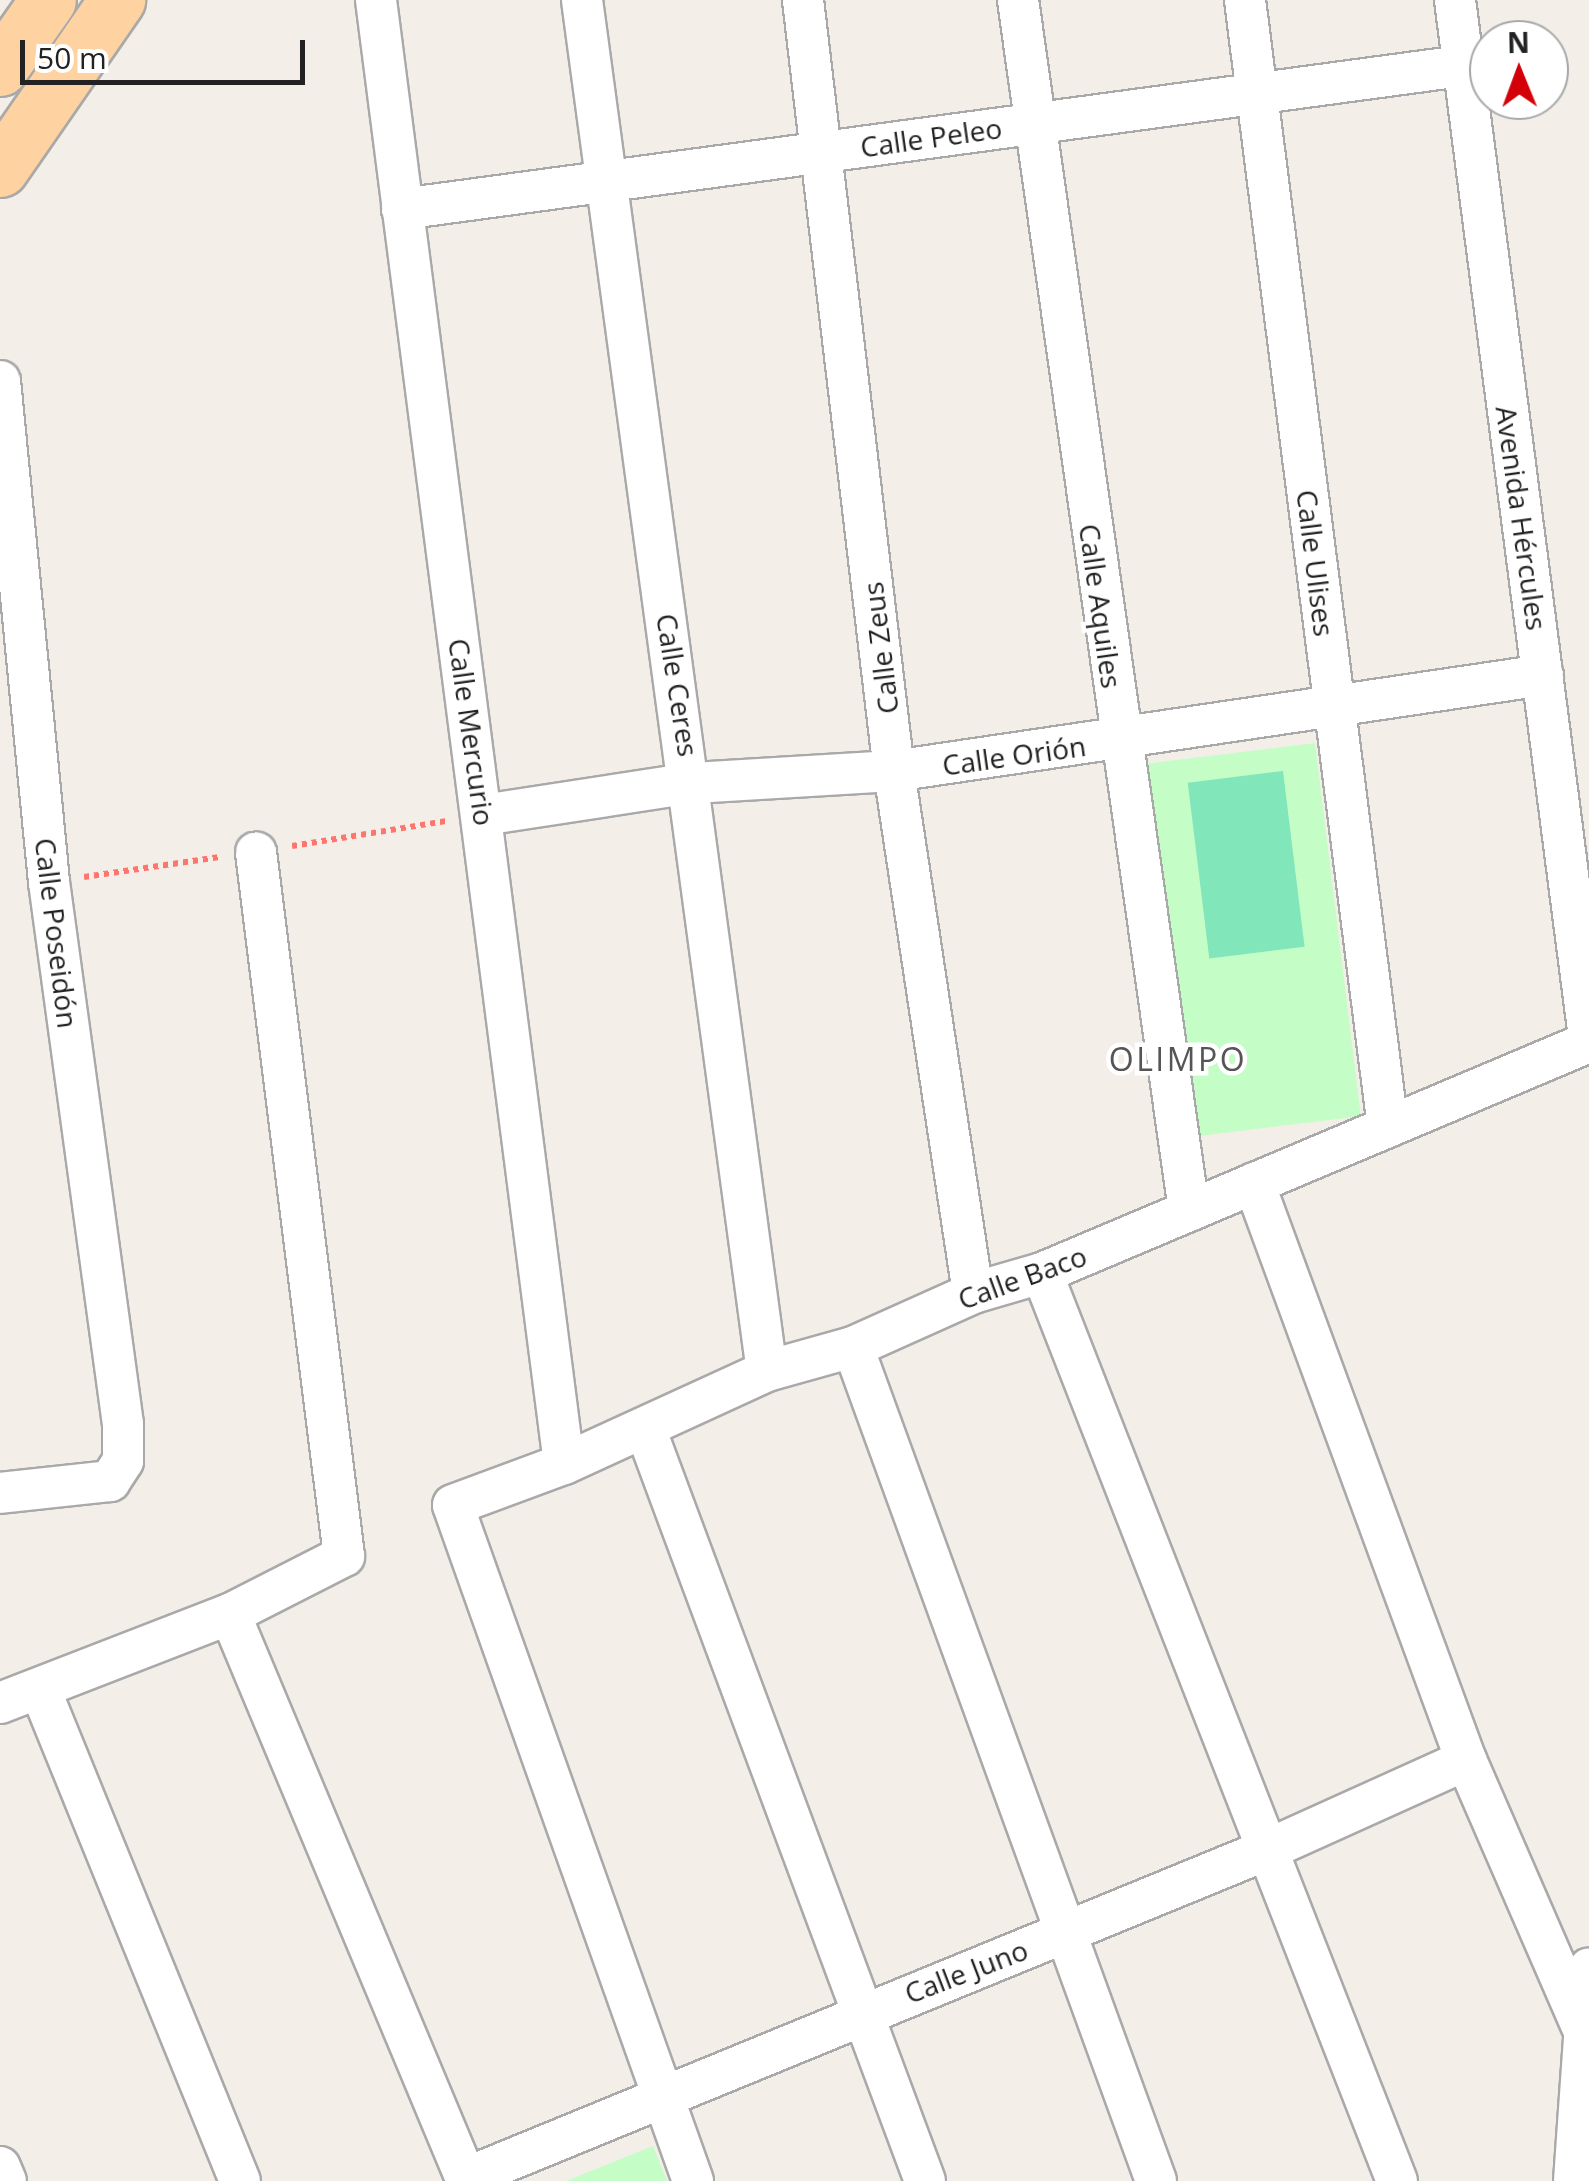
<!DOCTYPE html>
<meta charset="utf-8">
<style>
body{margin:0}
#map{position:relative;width:1589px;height:2181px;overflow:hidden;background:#f3efe8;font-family:"Open Sans",sans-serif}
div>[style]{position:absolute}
.park>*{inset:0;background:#c5fdc7;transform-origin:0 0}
.pitch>*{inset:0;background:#82e6bb;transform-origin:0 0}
.path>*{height:6px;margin-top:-3px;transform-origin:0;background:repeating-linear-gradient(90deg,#ff756d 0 5px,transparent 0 10px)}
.roads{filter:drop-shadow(2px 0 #a9a9a9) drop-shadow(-2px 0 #a9a9a9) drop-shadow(0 2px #a9a9a9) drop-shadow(0 -2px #a9a9a9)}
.street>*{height:40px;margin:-20px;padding:0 20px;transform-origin:20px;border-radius:20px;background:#fff}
.primary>*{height:55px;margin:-27.5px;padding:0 27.5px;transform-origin:27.5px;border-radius:27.5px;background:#ffd2a1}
span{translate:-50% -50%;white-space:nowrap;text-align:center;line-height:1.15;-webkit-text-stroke:9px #fff;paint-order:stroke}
.street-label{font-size:28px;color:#222}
.quarter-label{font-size:32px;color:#555;letter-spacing:2.5px}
.north{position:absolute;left:1469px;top:20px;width:100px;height:100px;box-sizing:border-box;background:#fff;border:2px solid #a7a7a7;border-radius:50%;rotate:359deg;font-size:28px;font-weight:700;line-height:40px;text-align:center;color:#222}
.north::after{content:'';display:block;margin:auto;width:35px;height:45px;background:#d40009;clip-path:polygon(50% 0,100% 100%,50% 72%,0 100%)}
.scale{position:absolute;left:20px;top:40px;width:285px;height:45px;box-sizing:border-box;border:5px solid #222;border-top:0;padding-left:12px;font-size:30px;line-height:35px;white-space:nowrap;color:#222;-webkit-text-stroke:8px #fff;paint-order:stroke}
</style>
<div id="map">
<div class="park">
<i style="left:1315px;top:743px;width:376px;height:171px;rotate:83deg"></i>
<i style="clip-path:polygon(653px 2146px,667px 2181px,566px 2181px)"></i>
</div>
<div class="pitch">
<i style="left:1283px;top:771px;width:177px;height:96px;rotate:83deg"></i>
</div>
<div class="path">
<i style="left:292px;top:846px;width:157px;rotate:-9.2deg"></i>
<i style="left:84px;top:877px;width:137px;rotate:-8.4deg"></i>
</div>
<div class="roads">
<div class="street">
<i style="left:376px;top:0;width:1476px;rotate:82.68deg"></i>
<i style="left:582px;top:0;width:1383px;rotate:82.32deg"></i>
<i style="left:803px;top:0;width:776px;rotate:83.27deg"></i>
<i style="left:894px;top:771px;width:528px;rotate:81.39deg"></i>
<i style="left:1018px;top:0;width:1223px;rotate:81.96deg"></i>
<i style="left:1245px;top:0;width:1136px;rotate:82.77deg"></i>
<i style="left:1455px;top:0;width:1046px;rotate:82.64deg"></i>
<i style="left:402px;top:209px;width:1069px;rotate:-7.69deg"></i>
<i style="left:0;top:381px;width:503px;rotate:84.41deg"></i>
<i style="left:49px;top:882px;width:547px;rotate:82.23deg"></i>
<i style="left:123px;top:1424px;width:37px;rotate:90deg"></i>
<i style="left:123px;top:1461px;width:24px;rotate:123deg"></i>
<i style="left:110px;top:1481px;width:111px;rotate:173.8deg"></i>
<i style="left:483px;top:815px;width:211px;rotate:-8.7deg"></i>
<i style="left:692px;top:783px;width:202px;rotate:-3.4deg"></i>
<i style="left:894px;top:771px;width:656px;rotate:-8.41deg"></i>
<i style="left:1254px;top:1183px;width:615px;rotate:69.83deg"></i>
<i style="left:1466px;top:1760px;width:296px;rotate:66.5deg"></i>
<i style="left:1042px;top:1273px;width:975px;rotate:68.65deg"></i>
<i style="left:853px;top:1347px;width:887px;rotate:70.03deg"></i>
<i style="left:645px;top:1428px;width:803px;rotate:69.6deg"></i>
<i style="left:230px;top:1614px;width:615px;rotate:67.32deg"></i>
<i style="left:40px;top:1689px;width:531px;rotate:67.88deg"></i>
<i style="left:0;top:1703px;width:247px;rotate:-21.2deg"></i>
<i style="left:230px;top:1614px;width:128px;rotate:-27deg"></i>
<i style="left:344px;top:1556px;width:709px;rotate:-97.13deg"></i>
<i style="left:0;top:2167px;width:15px;rotate:67deg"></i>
<i style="left:466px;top:2178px;width:870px;rotate:-22.29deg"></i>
<i style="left:1271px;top:1848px;width:214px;rotate:-24.3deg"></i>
<i style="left:693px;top:2181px;width:717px;rotate:-109.55deg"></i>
<i style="left:453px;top:1505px;width:118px;rotate:-20.3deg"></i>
<i style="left:564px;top:1464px;width:223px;rotate:-24.6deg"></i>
<i style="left:767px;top:1371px;width:89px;rotate:-15.6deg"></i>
<i style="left:853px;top:1347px;width:132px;rotate:-24.2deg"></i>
<i style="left:973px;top:1293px;width:72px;rotate:-16.2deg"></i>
<i style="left:1042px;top:1273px;width:594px;rotate:-22.89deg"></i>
<i style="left:1574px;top:2181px;width:213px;rotate:-86deg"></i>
</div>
<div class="primary">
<i style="left:0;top:68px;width:83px;rotate:-54.8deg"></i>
<i style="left:0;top:169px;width:206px;rotate:-55.3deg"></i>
</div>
</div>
<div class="street-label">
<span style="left:931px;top:137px;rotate:-8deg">Calle Peleo</span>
<span style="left:1522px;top:518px;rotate:82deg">Avenida Hércules</span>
<span style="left:1316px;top:563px;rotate:83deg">Calle Ulises</span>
<span style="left:1101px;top:606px;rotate:82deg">Calle Aquiles</span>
<span style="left:880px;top:648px;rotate:-97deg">Calle Zeus</span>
<span style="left:678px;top:685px;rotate:81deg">Calle Ceres</span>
<span style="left:472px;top:732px;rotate:82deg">Calle Mercurio</span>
<span style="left:1014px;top:755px;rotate:-8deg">Calle Orión</span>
<span style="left:57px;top:933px;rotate:83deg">Calle Poseidón</span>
<span style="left:1022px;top:1277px;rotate:-20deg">Calle Baco</span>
<span style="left:966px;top:1971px;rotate:-21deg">Calle Juno</span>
</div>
<div class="quarter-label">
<span style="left:1178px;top:1059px">OLIMPO</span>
</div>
<div class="north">N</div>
<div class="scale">50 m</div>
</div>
